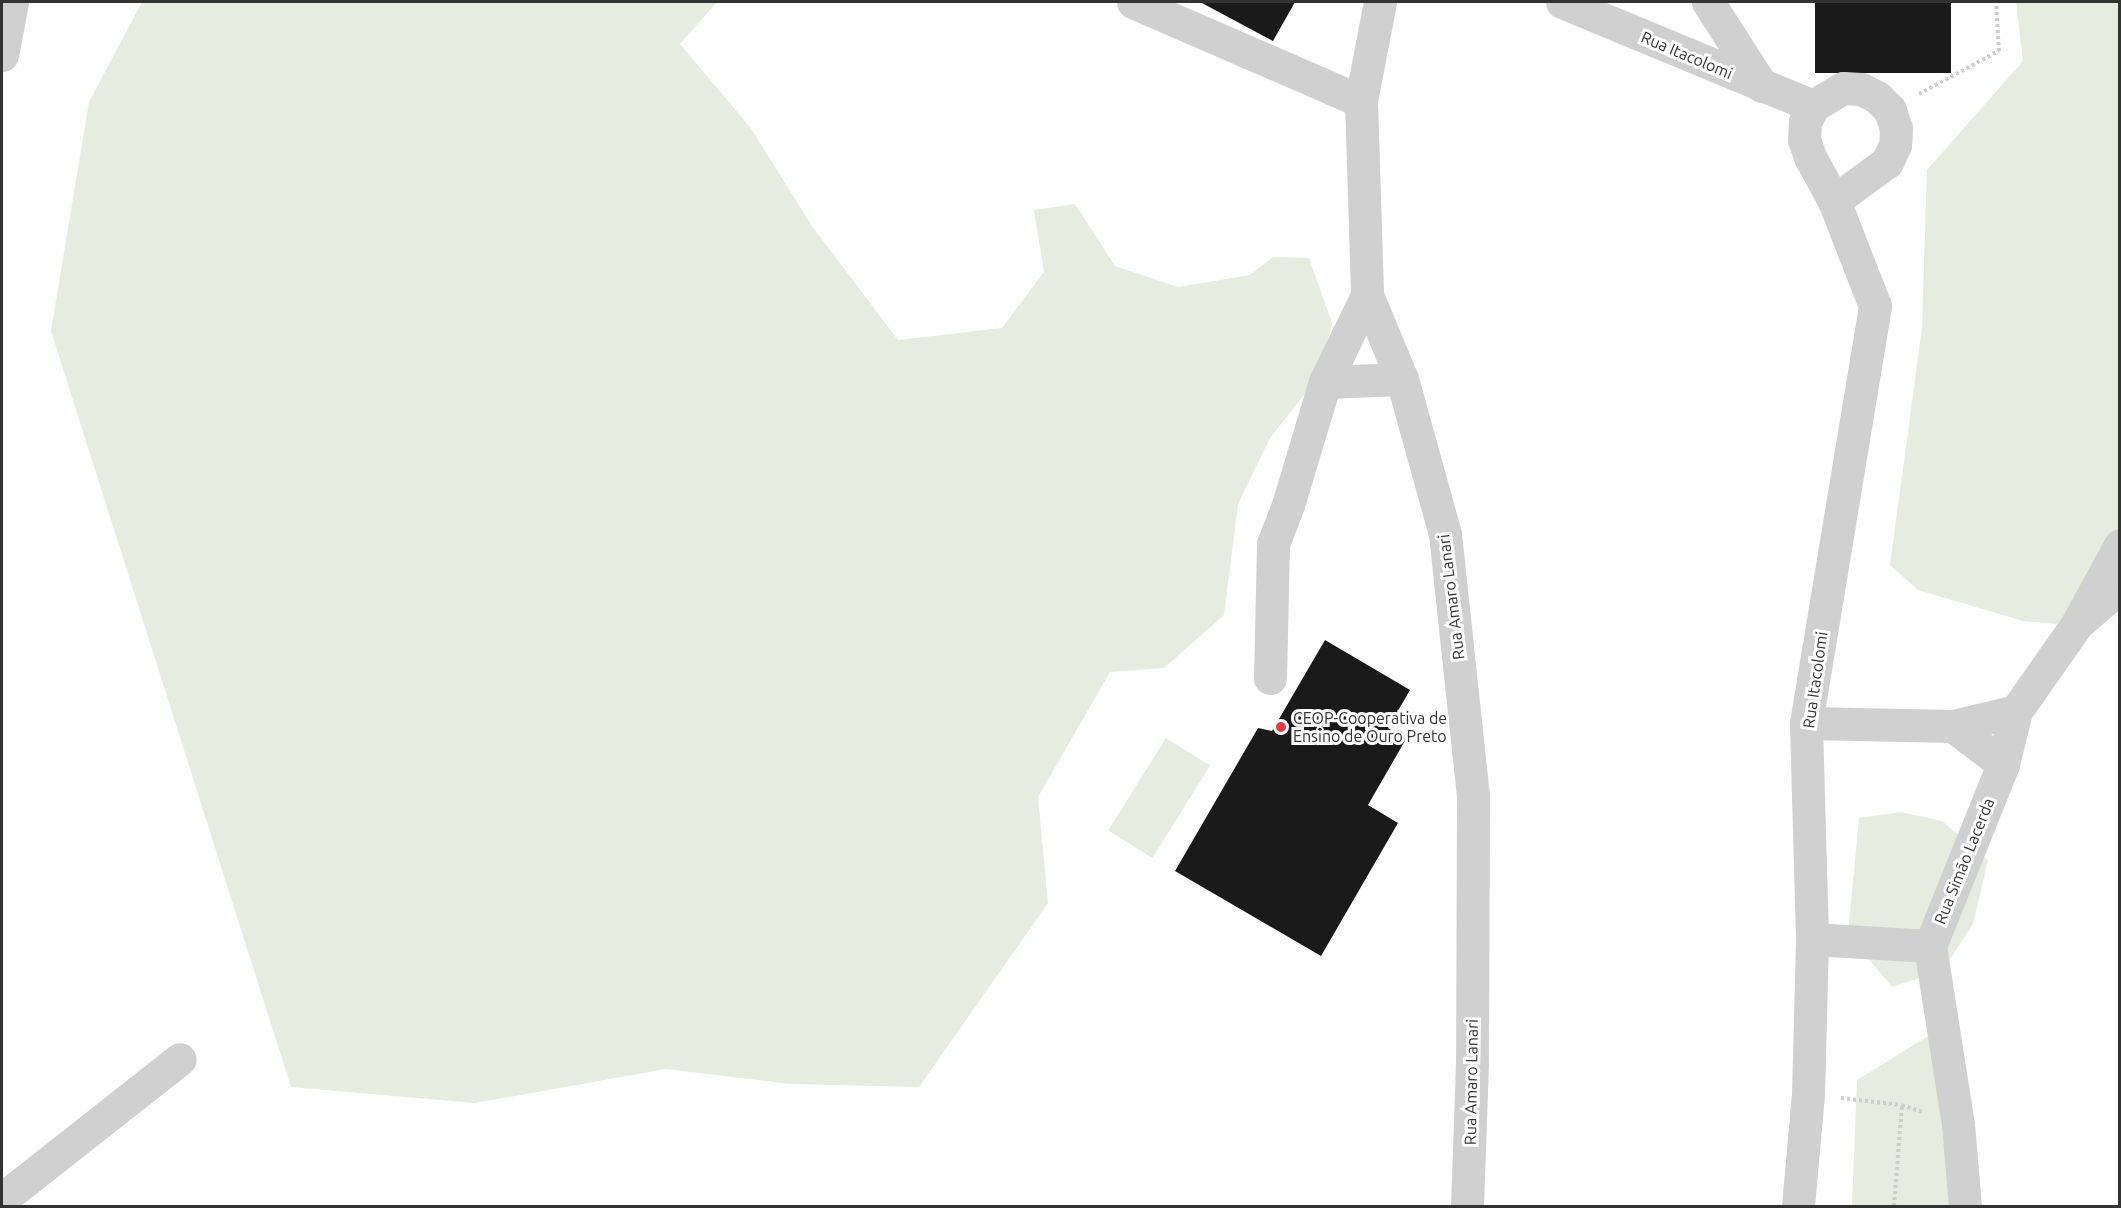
<!DOCTYPE html>
<meta charset="utf-8">
<style>
body{margin:0}
#map{position:relative;width:2121px;height:1208px;overflow:hidden;background:#fff;font-family:Ubuntu,sans-serif}
div>[style]{position:absolute}
.green>*{inset:0;background:#e6ecdf;transform-origin:0 0}
.building>*{inset:0;background:#1a1a1a;transform-origin:0 0}
.path>*{height:4px;margin-top:-2px;transform-origin:0;background:repeating-linear-gradient(90deg,#cdcdcd 0 3px,transparent 0 6px)}
.minor>*{height:33px;margin:-16.5px;padding:0 16.5px;transform-origin:16.5px;border-radius:16.5px;background:#d0d0d0}
.tertiary>*{height:33px;margin:-16.5px;padding:0 16.5px;transform-origin:16.5px;border-radius:16.5px;background:#d0d0d0}
.dots>*{width:16px;height:16px;translate:-50% -50%;box-sizing:border-box;border:3px solid #fff;border-radius:50%}
span{translate:-50% -50%;white-space:nowrap;text-align:center;line-height:1.15;-webkit-text-stroke:6px #fff;paint-order:stroke}
.street-label{font-size:16px;color:#333}
.poi-label{font-size:16px;color:#333}
.left{translate:0 -50%;text-align:left}
.frame{position:absolute;inset:0;border:3px solid #333;pointer-events:none}
</style>
<div id="map">
<div class="green">
<i style="clip-path:polygon(142px 2px,717px 2px,680px 44px,750px 127px,812px 226px,898px 340px,1002px 328px,1044px 272px,1034px 210px,1075px 204px,1115px 266px,1178px 287px,1250px 275px,1273px 257px,1309px 258px,1332px 323px,1319px 376px,1270px 438px,1238px 504px,1224px 615px,1164px 668px,1110px 672px,1038px 797px,1048px 903px,919px 1087px,790px 1084px,666px 1069px,475px 1103px,291px 1087px,51px 331px,89px 102px)"></i>
<i style="clip-path:polygon(2016px 2px,2119px 2px,2119px 549px,2079px 616px,2055px 624px,2023px 621px,1918px 590px,1890px 565px,1922px 328px,1927px 170px,2023px 61px)"></i>
<i style="left:1166px;top:738px;width:52px;height:109px;rotate:32deg"></i>
<i style="clip-path:polygon(1901px 812px,1942px 821px,1988px 860px,1973px 924px,1943px 970px,1892px 987px,1848px 934px,1859px 818px)"></i>
<i style="clip-path:polygon(1930px 1035px,1952px 1206px,1852px 1206px,1857px 1080px)"></i>
</div>
<div class="building">
<i style="clip-path:polygon(1200px 2px,1295px 2px,1273px 41px)"></i>
<i style="left:1815px;top:2px;width:136px;height:71px"></i>
<i style="clip-path:polygon(1325px 640px,1410px 690px,1388px 728px,1406px 739px,1368px 805px,1398px 823px,1321px 956px,1175px 871px,1258px 728px,1272px 731px)"></i>
</div>
<div class="path">
<i style="left:1919px;top:94px;width:91px;rotate:-28.3deg"></i>
<i style="left:1999px;top:51px;width:49px;rotate:-93.5deg"></i>
<i style="left:1841px;top:1098px;width:61px;rotate:6.5deg"></i>
<i style="left:1902px;top:1105px;width:21px;rotate:19deg"></i>
<i style="left:1894px;top:1206px;width:101px;rotate:-85.5deg"></i>
</div>
<div class="minor">
<i style="left:1133px;top:2px;width:249px;rotate:23.5deg"></i>
<i style="left:1380px;top:2px;width:101px;rotate:100.9deg"></i>
<i style="left:1361px;top:101px;width:194px;rotate:88.2deg"></i>
<i style="left:1367px;top:295px;width:91px;rotate:67.4deg"></i>
<i style="left:1402px;top:379px;width:161px;rotate:74.5deg"></i>
<i style="left:1445px;top:534px;width:262px;rotate:83.9deg"></i>
<i style="left:1473px;top:795px;width:268px;rotate:90.2deg"></i>
<i style="left:1472px;top:1063px;width:143px;rotate:92deg"></i>
<i style="left:1562px;top:2px;width:272px;rotate:22.5deg"></i>
<i style="left:1708px;top:2px;width:100px;rotate:57.3deg"></i>
<i style="left:2px;top:55px;width:54px;rotate:-79.3deg"></i>
<i style="left:1843px;top:88px;width:18px;rotate:3deg"></i>
<i style="left:1861px;top:89px;width:18px;rotate:27deg"></i>
<i style="left:1877px;top:97px;width:18px;rotate:45deg"></i>
<i style="left:1890px;top:110px;width:19px;rotate:72deg"></i>
<i style="left:1896px;top:128px;width:17px;rotate:93deg"></i>
<i style="left:1895px;top:145px;width:19px;rotate:115deg"></i>
<i style="left:1887px;top:162px;width:66px;rotate:143.7deg"></i>
<i style="left:1834px;top:201px;width:50px;rotate:-118.6deg"></i>
<i style="left:1810px;top:157px;width:18px;rotate:-109deg"></i>
<i style="left:1804px;top:140px;width:18px;rotate:-87deg"></i>
<i style="left:1805px;top:122px;width:18px;rotate:-63deg"></i>
<i style="left:1813px;top:106px;width:35px;rotate:-31deg"></i>
<i style="left:1325px;top:382px;width:77px;rotate:-2.2deg"></i>
<i style="left:2078px;top:623px;width:55px;rotate:-40.6deg"></i>
<i style="left:1270px;top:678px;width:134px;rotate:-88.7deg"></i>
<i style="left:1273px;top:544px;width:42px;rotate:-69deg"></i>
<i style="left:1288px;top:505px;width:128px;rotate:-73.3deg"></i>
<i style="left:1325px;top:382px;width:97px;rotate:-64.2deg"></i>
<i style="left:1806px;top:723px;width:147px;rotate:1.2deg"></i>
<i style="left:1953px;top:726px;width:65px;rotate:-13.4deg"></i>
<i style="left:1953px;top:726px;width:63px;rotate:37.2deg"></i>
<i style="left:1812px;top:939px;width:118px;rotate:3.4deg"></i>
<i style="left:2px;top:1199px;width:226px;rotate:-38.2deg"></i>
<i style="left:1798px;top:1206px;width:112px;rotate:-84.9deg"></i>
<i style="left:1808px;top:1094px;width:155px;rotate:-88.5deg"></i>
<i style="left:1812px;top:939px;width:216px;rotate:-91.6deg"></i>
<i style="left:1806px;top:723px;width:423px;rotate:-80.6deg"></i>
<i style="left:1875px;top:306px;width:113px;rotate:-111.3deg"></i>
</div>
<div class="tertiary">
<i style="left:1965px;top:1206px;width:81px;rotate:-94.9deg"></i>
<i style="left:1958px;top:1125px;width:181px;rotate:-98.9deg"></i>
<i style="left:1930px;top:946px;width:196px;rotate:-68.1deg"></i>
<i style="left:2003px;top:764px;width:55px;rotate:-76.2deg"></i>
<i style="left:2016px;top:711px;width:106px;rotate:-55deg"></i>
<i style="left:2077px;top:624px;width:90px;rotate:-61.4deg"></i>
</div>
<div class="dots">
<i style="left:1281px;top:727px;background:#e63946"></i>
</div>
<div class="street-label">
<span style="left:1687px;top:55px;rotate:23deg">Rua Itacolomi</span>
<span style="left:1451px;top:597px;rotate:-97deg">Rua Amaro Lanari</span>
<span style="left:1815px;top:680px;rotate:-82deg">Rua Itacolomi</span>
<span style="left:1964px;top:861px;rotate:-68deg">Rua Simão Lacerda</span>
<span style="left:1471px;top:1082px;rotate:-89deg">Rua Amaro Lanari</span>
</div>
<div class="poi-label">
<span class="left" style="left:1293px;top:727px">CEOP-Cooperativa de<br>Ensino de Ouro Preto</span>
</div>
<div class="frame"></div>
</div>
